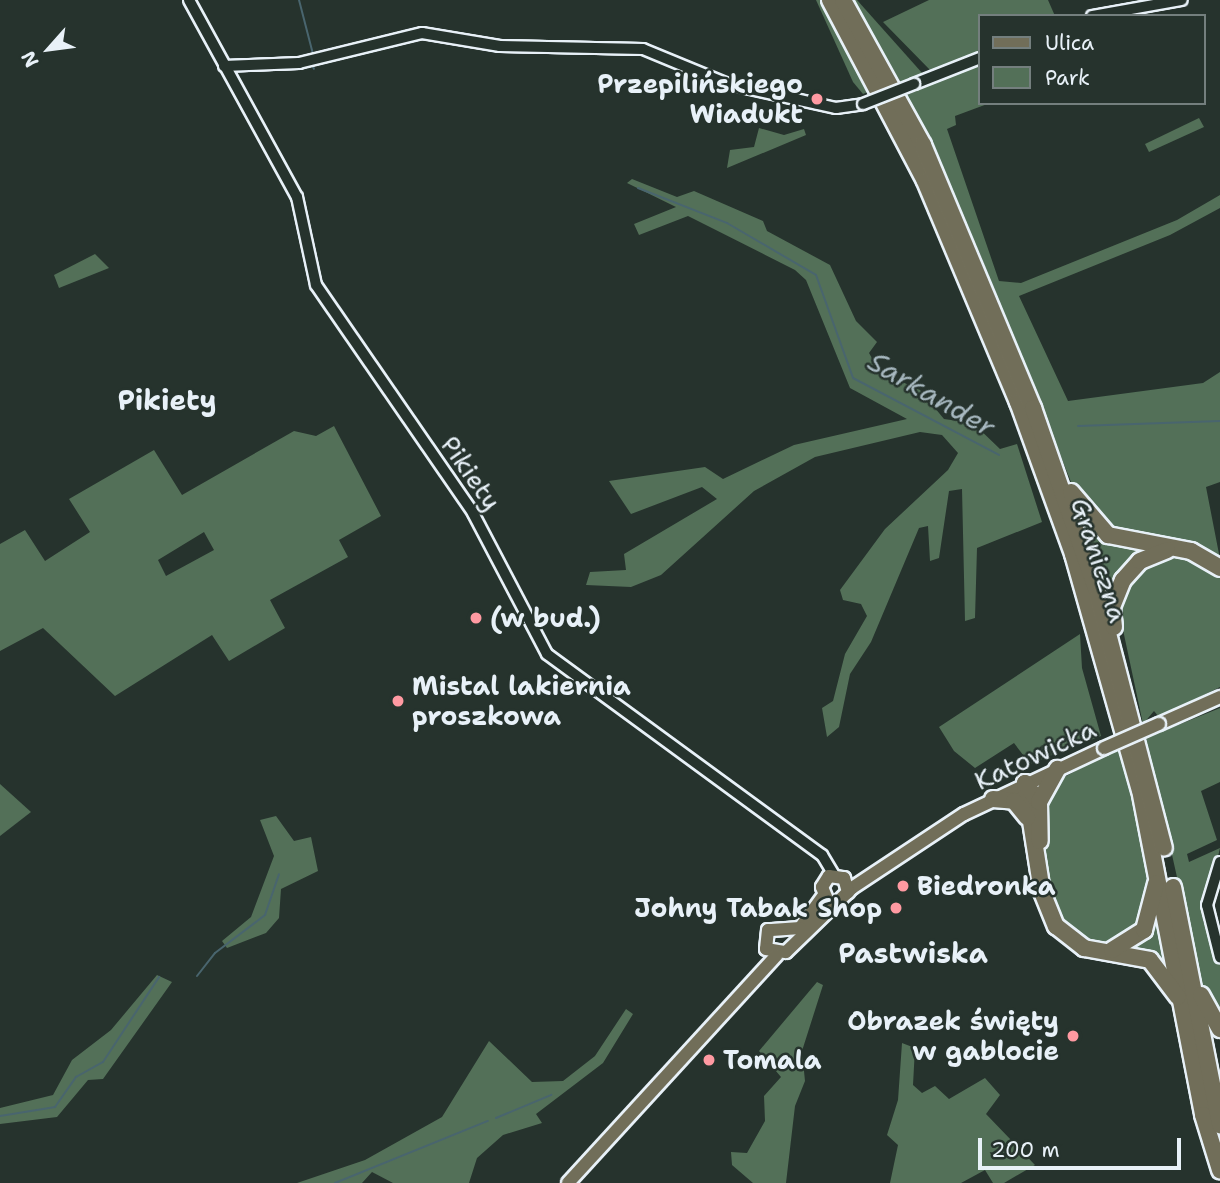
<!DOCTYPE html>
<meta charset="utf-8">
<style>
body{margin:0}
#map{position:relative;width:1220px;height:1183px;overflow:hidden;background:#26332d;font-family:"Shantell Sans",sans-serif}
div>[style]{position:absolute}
.green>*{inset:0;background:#537058}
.stream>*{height:2px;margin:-1px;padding:0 1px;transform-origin:1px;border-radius:1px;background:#49656e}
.roads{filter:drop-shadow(2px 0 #e8f1f8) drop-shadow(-2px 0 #e8f1f8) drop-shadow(0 2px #e8f1f8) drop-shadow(0 -2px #e8f1f8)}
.minor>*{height:10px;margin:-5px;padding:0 5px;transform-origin:5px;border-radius:5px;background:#26332d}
.major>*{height:12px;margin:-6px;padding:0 6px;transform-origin:6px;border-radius:6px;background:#716e59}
.highway>*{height:16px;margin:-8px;padding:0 8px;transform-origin:8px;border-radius:8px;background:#716e59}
.bridges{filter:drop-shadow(2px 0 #e8f1f8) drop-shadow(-2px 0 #e8f1f8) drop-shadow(0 2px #e8f1f8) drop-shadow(0 -2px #e8f1f8)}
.minor-bridge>*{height:10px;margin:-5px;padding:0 5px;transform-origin:5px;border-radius:5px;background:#26332d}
.major-bridge>*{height:12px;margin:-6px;padding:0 6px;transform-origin:6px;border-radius:6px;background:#716e59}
.dots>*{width:19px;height:19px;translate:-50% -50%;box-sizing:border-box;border:4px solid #26332d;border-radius:50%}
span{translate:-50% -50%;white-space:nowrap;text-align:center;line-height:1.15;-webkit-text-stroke:5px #26332d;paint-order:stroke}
.poi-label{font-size:26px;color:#e8f1f8;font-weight:700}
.right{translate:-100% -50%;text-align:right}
.left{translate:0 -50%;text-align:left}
.street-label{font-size:26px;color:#e8f1f8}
.water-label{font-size:28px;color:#a8b9c1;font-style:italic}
.neighbourhood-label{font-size:28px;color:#e8f1f8;font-weight:700}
.legend{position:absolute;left:978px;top:14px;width:228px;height:91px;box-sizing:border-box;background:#26332d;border:2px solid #747f7e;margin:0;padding:9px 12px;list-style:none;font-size:21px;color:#e8f1f8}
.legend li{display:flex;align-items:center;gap:14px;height:35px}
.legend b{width:35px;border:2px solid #747f7e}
.north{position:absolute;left:14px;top:14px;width:70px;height:70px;-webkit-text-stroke:5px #26332d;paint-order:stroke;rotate:242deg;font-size:19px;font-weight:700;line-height:28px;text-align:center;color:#e8f1f8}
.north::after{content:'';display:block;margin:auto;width:24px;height:32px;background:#e8f1f8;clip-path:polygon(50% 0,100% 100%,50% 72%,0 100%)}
.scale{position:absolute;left:978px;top:1138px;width:203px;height:32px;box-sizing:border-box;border:4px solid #e8f1f8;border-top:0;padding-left:9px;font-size:21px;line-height:24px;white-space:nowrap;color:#e8f1f8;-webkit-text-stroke:5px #26332d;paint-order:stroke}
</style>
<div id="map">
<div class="green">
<i style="clip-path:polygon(816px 0,821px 0,872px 90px,863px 94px,853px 82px)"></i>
<i style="clip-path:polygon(853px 0,857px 0,923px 74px,901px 83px)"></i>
<i style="clip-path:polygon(929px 0,1048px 0,1055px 16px,980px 16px,980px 51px,931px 71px,883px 22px)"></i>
<i style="clip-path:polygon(980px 63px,980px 103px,990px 103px,955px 116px,956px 125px,947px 129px,999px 281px,1021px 283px,1177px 220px,1220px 195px,1220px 208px,1170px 235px,1019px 296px,1068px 401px,1203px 383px,1220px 372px,1220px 482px,1206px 487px,1220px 559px,1194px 545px,1101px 524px,1077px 497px,980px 254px,907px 95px)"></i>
<i style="clip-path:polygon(1199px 118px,1204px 127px,1149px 152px,1145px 144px)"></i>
<i style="clip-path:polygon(759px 128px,784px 135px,804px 129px,806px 135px,727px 168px,730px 150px,754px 147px)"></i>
<i style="clip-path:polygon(632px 179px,677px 197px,694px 191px,763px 221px,767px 231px,830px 265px,856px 321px,877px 342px,869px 353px,880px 372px,920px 390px,944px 419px,973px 423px,1000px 449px,1017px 444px,1042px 522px,977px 548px,975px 618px,965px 621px,962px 489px,949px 491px,939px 558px,930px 561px,928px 526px,919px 528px,871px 642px,850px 674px,839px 727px,827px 737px,822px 708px,833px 701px,845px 654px,867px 616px,861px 604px,843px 600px,840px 590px,885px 529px,948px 470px,958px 453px,942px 435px,920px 432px,815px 457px,754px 491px,661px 575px,631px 587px,586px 585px,590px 572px,626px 570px,624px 554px,717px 499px,702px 487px,631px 514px,609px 481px,705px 467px,723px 479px,794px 445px,907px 419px,850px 388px,806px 280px,795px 270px,688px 216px,639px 235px,634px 224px,676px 207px,627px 183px)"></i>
<i style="clip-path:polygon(95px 254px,109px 268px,59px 288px,54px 275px)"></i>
<i style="clip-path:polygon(evenodd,334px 426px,381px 516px,339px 540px,348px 557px,270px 600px,285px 628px,229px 661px,212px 635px,115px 696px,43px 628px,0 651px,0 544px,25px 530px,45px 561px,90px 532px,69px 499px,154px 450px,182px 495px,294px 431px,316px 436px,334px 426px,204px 532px,214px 550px,166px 576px,158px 560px,204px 532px)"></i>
<i style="clip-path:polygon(1081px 518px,1093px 529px,1155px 549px,1109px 607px)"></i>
<i style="clip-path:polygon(1162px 557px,1190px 557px,1220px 577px,1220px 687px,1159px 717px,1154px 711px,1143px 724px,1119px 611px,1140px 569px)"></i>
<i style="clip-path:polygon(1080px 634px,1082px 668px,1101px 736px,1030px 764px,1014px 743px,975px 768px,954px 751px,939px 727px)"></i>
<i style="clip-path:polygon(1220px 708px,1220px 782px,1201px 791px,1217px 840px,1187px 854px,1189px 862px,1220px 848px,1203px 921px,1220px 963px,1220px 1021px,1201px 985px,1146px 738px)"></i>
<i style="clip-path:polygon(1120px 747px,1150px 872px,1147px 916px,1122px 943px,1097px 947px,1068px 933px,1048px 892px,1044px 820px,1057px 781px)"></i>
<i style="clip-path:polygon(0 784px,31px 812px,0 836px)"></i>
<i style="clip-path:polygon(276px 816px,294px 841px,311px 837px,318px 871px,281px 889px,279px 918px,266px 933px,227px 948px,222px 941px,251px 917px,274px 856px,260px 820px)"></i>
<i style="clip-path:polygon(1158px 909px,1170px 972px,1125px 949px)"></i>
<i style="clip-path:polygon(157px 975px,172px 982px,103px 1079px,88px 1080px,57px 1117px,0 1124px,0 1108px,53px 1095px,72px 1060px,111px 1030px)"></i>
<i style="clip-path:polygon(817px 982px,823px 985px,802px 1051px,805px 1081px,795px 1106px,786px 1183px,753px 1183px,732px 1165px,731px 1152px,747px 1153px,765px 1121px,764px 1096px,781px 1077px,759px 1051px)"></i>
<i style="clip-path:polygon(626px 1009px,633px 1014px,603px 1063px,536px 1114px,542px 1123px,503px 1135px,477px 1158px,469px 1183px,393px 1183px,372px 1172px,362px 1183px,297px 1183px,365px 1160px,442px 1117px,489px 1041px,532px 1082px,563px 1081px,595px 1056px)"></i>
<i style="clip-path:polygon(902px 1043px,915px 1048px,913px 1085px,922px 1093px,935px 1086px,949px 1099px,985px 1078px,1000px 1095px,986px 1114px,1035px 1165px,1004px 1183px,993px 1183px,985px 1170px,961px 1183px,890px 1183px,898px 1145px,887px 1135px,898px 1100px)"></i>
</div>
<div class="stream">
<i style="left:299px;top:0;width:56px;rotate:75.5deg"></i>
<i style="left:313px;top:67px;width:2px;rotate:63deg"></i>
<i style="left:638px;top:188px;width:96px;rotate:21.5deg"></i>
<i style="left:727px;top:223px;width:103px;rotate:30.3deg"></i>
<i style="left:816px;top:275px;width:109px;rotate:70.2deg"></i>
<i style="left:853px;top:378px;width:165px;rotate:27.8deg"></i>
<i style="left:1078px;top:426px;width:142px;rotate:-2deg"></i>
<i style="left:197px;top:976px;width:29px;rotate:-52deg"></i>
<i style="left:215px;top:953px;width:63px;rotate:-37.2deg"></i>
<i style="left:265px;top:915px;width:43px;rotate:-71.1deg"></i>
<i style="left:0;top:1116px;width:56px;rotate:-9.3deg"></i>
<i style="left:55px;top:1107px;width:37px;rotate:-55deg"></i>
<i style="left:76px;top:1077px;width:31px;rotate:-29deg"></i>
<i style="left:103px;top:1062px;width:102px;rotate:-56.6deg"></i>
<i style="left:496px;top:1118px;width:60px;rotate:-22.7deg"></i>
<i style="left:335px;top:1183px;width:165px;rotate:-22.1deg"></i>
</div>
<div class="roads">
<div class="minor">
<i style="left:189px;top:0;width:225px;rotate:61.3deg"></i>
<i style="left:297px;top:197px;width:90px;rotate:77.8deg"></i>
<i style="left:316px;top:285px;width:277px;rotate:55.4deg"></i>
<i style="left:473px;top:513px;width:159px;rotate:62.3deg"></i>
<i style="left:547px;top:654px;width:341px;rotate:36.2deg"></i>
<i style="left:822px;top:855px;width:23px;rotate:59deg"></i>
<i style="left:1092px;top:16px;width:91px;rotate:-10.1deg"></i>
<i style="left:224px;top:66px;width:75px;rotate:-2.3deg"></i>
<i style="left:299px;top:63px;width:127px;rotate:-13.7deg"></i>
<i style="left:422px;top:33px;width:79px;rotate:9.5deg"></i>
<i style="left:500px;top:46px;width:143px;rotate:1.2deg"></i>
<i style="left:643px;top:49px;width:92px;rotate:22.4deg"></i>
<i style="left:728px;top:84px;width:111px;rotate:12.5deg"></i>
<i style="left:836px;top:108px;width:27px;rotate:-8deg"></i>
<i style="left:914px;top:84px;width:71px;rotate:-21.5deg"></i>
<i style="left:1220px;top:862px;width:45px;rotate:106.8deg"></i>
<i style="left:1207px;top:905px;width:54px;rotate:76deg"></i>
</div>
<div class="major">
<i style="left:1159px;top:724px;width:67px;rotate:-23.9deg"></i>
<i style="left:824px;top:895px;width:41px;rotate:126deg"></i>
<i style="left:800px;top:928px;width:32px;rotate:176deg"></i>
<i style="left:768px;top:930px;width:19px;rotate:96deg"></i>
<i style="left:766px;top:949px;width:20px;rotate:9deg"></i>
<i style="left:786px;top:952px;width:92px;rotate:-44.1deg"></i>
<i style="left:852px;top:888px;width:134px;rotate:-33.5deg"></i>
<i style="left:964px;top:814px;width:155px;rotate:-25.2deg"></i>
<i style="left:827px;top:899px;width:13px;rotate:-113deg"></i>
<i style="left:822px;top:887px;width:13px;rotate:-58deg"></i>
<i style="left:829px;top:876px;width:15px;rotate:8deg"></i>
<i style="left:844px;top:878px;width:15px;rotate:74deg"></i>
<i style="left:568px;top:1183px;width:309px;rotate:-47.5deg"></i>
</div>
<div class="highway">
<i style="left:830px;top:0;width:204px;rotate:62.3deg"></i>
<i style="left:925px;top:181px;width:240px;rotate:67.2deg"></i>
<i style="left:1018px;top:402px;width:162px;rotate:70.1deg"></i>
<i style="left:1073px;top:554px;width:245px;rotate:74.2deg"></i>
<i style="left:1140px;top:790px;width:331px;rotate:79deg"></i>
<i style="left:1203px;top:1115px;width:58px;rotate:72.8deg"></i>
<i style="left:843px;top:0;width:166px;rotate:61.1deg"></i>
<i style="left:923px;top:145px;width:285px;rotate:67.3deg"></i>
<i style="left:1033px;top:408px;width:198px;rotate:70.8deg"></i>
<i style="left:1098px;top:595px;width:261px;rotate:75.4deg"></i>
<i style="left:1071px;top:492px;width:57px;rotate:49.3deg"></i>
<i style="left:1108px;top:535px;width:85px;rotate:10.9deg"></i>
<i style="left:1191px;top:551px;width:34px;rotate:30deg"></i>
<i style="left:1114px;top:627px;width:20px;rotate:-96deg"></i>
<i style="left:1112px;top:607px;width:29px;rotate:-68deg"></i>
<i style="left:1123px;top:580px;width:25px;rotate:-48deg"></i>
<i style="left:1140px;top:561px;width:29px;rotate:-22deg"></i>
<i style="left:1025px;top:783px;width:110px;rotate:81.1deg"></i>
<i style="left:1042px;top:892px;width:37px;rotate:68deg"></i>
<i style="left:1056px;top:926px;width:36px;rotate:38deg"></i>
<i style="left:1084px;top:948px;width:67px;rotate:10.3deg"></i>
<i style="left:1150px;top:960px;width:46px;rotate:52.9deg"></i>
<i style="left:1025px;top:783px;width:24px;rotate:54deg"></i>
<i style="left:1039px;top:802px;width:39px;rotate:89deg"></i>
<i style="left:993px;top:799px;width:21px;rotate:5deg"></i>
<i style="left:1014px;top:801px;width:21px;rotate:51deg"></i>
<i style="left:1039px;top:802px;width:38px;rotate:-61deg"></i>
<i style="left:1173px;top:887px;width:243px;rotate:78.8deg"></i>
<i style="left:1112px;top:950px;width:38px;rotate:-32deg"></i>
<i style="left:1144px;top:930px;width:48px;rotate:-75.4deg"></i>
<i style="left:1201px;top:995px;width:39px;rotate:61deg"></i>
</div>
</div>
<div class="bridges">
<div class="minor-bridge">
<i style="left:863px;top:104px;width:55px;rotate:-21.4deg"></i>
</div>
<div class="major-bridge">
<i style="left:1104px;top:748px;width:60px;rotate:-23.6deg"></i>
</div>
</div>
<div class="dots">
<i style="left:817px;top:99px;background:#ff9aa2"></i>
<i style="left:476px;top:618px;background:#ff9aa2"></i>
<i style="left:398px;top:701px;background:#ff9aa2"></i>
<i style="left:903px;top:886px;background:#ff9aa2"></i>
<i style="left:896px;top:908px;background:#ff9aa2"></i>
<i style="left:1073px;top:1036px;background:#ff9aa2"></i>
<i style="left:709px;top:1060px;background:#ff9aa2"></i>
</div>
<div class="poi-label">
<span class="right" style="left:803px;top:99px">Przepilińskiego<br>Wiadukt</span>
<span class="left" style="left:490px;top:618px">(w bud.)</span>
<span class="left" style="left:412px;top:701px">Mistal lakiernia<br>proszkowa</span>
<span class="left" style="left:917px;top:886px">Biedronka</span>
<span class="right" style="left:882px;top:908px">Johny Tabak Shop</span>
<span class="right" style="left:1059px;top:1036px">Obrazek święty<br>w gablocie</span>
<span class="left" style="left:723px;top:1060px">Tomala</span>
</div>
<div class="street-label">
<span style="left:471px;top:473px;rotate:55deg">Pikiety</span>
<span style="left:1099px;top:560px;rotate:72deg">Graniczna</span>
<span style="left:1035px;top:755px;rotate:-25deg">Katowicka</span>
</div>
<div class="water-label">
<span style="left:932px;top:394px;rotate:30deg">Sarkander</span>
</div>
<div class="neighbourhood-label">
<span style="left:167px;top:400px">Pikiety</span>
<span style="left:913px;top:953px">Pastwiska</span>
</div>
<ul class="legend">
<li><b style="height:9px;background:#716e59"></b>Ulica</li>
<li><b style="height:19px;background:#537058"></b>Park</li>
</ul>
<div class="north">N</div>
<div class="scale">200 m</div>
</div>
